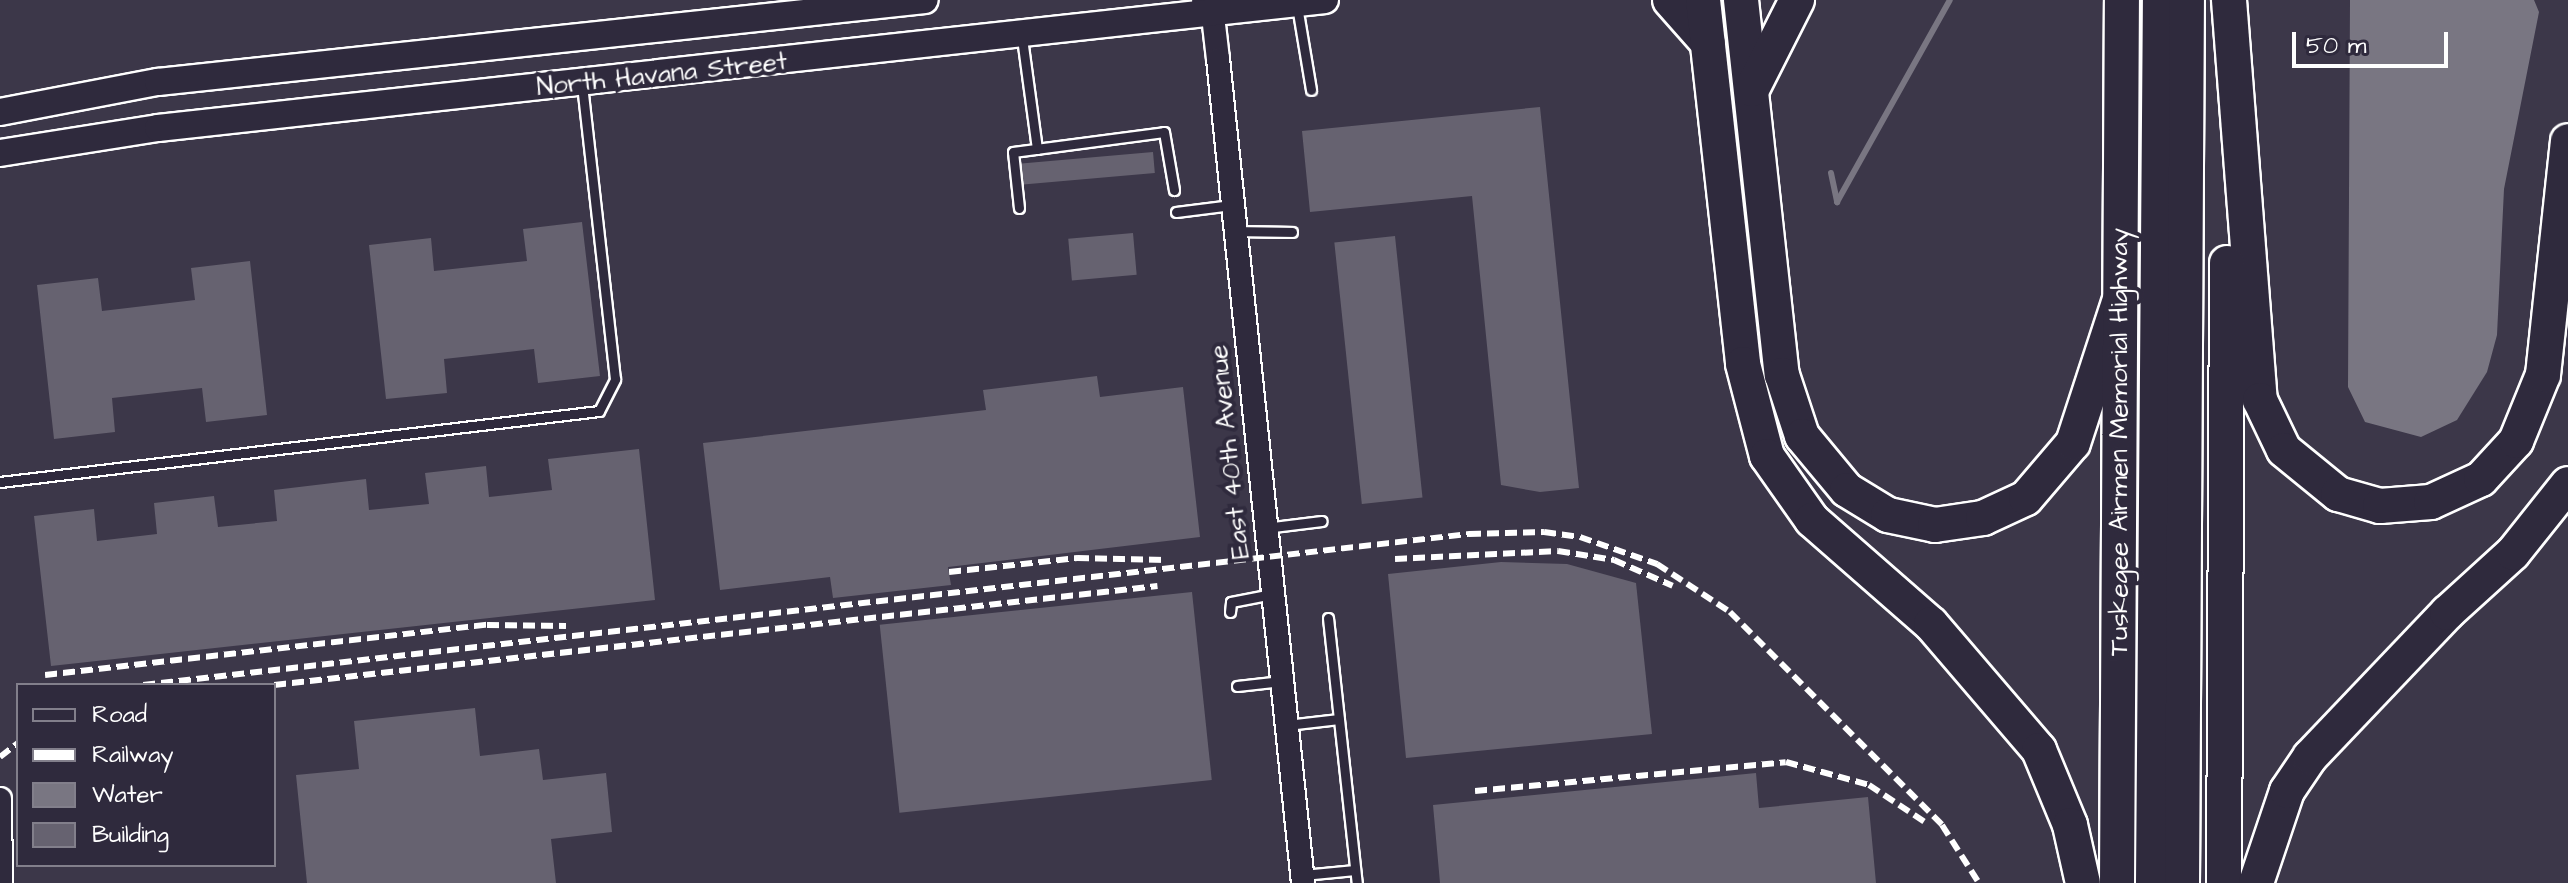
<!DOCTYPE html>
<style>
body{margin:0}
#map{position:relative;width:2568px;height:883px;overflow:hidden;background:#3c3749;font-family:"Architects Daughter",sans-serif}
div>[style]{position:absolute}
.water>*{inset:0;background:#797682}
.stream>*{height:6px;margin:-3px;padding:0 3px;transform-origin:3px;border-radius:3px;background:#797682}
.building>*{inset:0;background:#666270;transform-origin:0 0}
.roads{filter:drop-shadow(2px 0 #fff) drop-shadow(-2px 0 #fff) drop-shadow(0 2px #fff) drop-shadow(0 -2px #fff)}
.service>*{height:9px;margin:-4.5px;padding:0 4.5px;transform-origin:4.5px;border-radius:4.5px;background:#2f2a3d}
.tertiary>*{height:22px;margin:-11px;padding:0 11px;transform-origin:11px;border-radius:11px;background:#2f2a3d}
.secondary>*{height:26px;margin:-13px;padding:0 13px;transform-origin:13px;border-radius:13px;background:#2f2a3d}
.motorway>*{height:34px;margin:-17px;padding:0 17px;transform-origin:17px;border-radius:17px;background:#2f2a3d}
.rail>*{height:6px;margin-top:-3px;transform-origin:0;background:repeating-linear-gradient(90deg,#fff 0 12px,transparent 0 18px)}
span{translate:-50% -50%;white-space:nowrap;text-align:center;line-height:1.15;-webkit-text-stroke:8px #2f2a3d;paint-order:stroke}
.street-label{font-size:26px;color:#fff}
.legend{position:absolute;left:16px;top:683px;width:260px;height:184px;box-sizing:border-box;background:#2f2a3d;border:2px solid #827f8b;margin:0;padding:10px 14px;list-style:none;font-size:24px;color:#fff}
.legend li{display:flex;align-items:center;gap:16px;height:40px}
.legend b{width:40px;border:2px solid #827f8b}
.scale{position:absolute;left:2292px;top:32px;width:156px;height:36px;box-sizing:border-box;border:4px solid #fff;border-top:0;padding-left:10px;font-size:24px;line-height:28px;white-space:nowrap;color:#fff;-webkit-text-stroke:6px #2f2a3d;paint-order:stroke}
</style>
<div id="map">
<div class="water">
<i style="clip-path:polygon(2350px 0,2534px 0,2539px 12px,2504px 189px,2497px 335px,2487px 372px,2457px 420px,2421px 437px,2365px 422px,2348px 387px)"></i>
</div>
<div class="stream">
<i style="left:1831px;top:173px;width:30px;rotate:78deg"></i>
<i style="left:1837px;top:202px;width:231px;rotate:-60.8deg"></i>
</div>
<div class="building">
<i style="clip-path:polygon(1540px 107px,1579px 488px,1540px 492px,1501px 485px,1472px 196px,1310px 212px,1302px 131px)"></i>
<i style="left:1153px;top:152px;width:21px;height:132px;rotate:85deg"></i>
<i style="clip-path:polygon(582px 222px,600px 376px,538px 383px,534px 349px,444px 359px,447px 393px,386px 399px,369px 245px,431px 238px,434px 271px,527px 261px,523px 229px)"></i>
<i style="left:1133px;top:233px;width:42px;height:65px;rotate:85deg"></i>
<i style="left:1395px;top:236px;width:263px;height:61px;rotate:84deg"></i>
<i style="clip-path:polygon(250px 261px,267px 415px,206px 422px,202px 388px,112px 398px,115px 432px,54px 439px,37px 285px,98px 278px,102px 311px,195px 300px,191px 268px)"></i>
<i style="clip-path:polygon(1097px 376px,1100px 397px,1183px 387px,1200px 537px,948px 567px,951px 585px,833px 598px,830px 577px,720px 590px,703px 443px,986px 410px,983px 390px)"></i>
<i style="clip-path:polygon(639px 449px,655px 600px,51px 666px,34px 516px,94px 509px,97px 541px,157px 534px,154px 503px,214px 496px,218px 527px,277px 521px,274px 490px,366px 479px,369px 510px,429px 504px,425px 473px,486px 466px,489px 497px,552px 490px,548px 459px)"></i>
<i style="clip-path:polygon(1501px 562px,1567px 564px,1636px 583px,1652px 734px,1406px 758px,1388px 574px)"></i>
<i style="left:1192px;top:592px;width:189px;height:314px;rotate:84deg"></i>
<i style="clip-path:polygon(475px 708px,480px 756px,539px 749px,543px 780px,606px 773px,612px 832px,551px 839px,556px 883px,307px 883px,296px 775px,359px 769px,354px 721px)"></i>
<i style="clip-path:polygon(1756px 773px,1759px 808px,1868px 797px,1876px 883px,1440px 883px,1433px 805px)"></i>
</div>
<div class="roads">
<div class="service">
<i style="left:1297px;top:6px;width:85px;rotate:80.5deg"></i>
<i style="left:1022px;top:38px;width:112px;rotate:82.3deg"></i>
<i style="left:1019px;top:208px;width:56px;rotate:-96.1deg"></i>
<i style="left:1013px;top:152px;width:152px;rotate:-7.5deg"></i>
<i style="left:1164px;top:132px;width:59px;rotate:80.2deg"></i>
<i style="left:1176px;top:212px;width:56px;rotate:-7.1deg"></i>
<i style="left:1236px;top:231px;width:56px;rotate:1deg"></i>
<i style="left:0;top:482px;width:603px;rotate:-6.76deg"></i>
<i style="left:599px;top:411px;width:36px;rotate:-63deg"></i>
<i style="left:615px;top:379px;width:298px;rotate:-96.4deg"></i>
<i style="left:1265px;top:528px;width:57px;rotate:-7deg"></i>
<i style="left:1230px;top:612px;width:10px;rotate:-84deg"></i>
<i style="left:1231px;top:602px;width:42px;rotate:-11deg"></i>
<i style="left:1328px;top:618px;width:267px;rotate:83.8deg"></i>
<i style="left:1237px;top:686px;width:45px;rotate:-6.3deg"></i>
<i style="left:1287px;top:725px;width:52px;rotate:-6.6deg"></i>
<i style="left:1303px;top:875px;width:52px;rotate:-5.5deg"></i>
</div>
<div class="tertiary">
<i style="left:1203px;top:0;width:19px;rotate:58deg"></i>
<i style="left:1213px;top:16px;width:43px;rotate:83.4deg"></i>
<i style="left:1218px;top:59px;width:828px;rotate:84.11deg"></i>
<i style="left:0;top:799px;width:84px;rotate:89.3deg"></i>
</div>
<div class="secondary">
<i style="left:0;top:112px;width:161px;rotate:-10.8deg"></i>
<i style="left:158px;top:82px;width:771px;rotate:-6.1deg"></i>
<i style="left:0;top:153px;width:160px;rotate:-9deg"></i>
<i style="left:158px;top:128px;width:1174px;rotate:-6.26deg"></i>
</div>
<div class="motorway">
<i style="left:1670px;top:0;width:57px;rotate:48.5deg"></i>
<i style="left:1703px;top:0;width:366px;rotate:83.7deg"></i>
<i style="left:1743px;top:364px;width:95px;rotate:75.4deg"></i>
<i style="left:1767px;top:456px;width:78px;rotate:54.9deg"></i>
<i style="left:1812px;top:520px;width:158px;rotate:41.2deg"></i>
<i style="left:1931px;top:624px;width:166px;rotate:49.4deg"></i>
<i style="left:2039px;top:750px;width:81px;rotate:67.5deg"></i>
<i style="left:2070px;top:825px;width:59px;rotate:77.4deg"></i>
<i style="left:1741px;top:0;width:377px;rotate:83.8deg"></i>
<i style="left:1782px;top:375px;width:64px;rotate:71.8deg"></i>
<i style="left:1802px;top:436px;width:70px;rotate:50.2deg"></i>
<i style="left:1847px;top:490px;width:48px;rotate:31.4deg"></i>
<i style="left:1888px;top:515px;width:48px;rotate:12deg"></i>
<i style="left:1935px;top:525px;width:49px;rotate:-8.3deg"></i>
<i style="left:1983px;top:518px;width:47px;rotate:-24.9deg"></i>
<i style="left:2026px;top:498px;width:72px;rotate:-49.5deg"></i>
<i style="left:2073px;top:443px;width:148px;rotate:-71.9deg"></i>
<i style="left:2229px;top:0;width:401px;rotate:85.6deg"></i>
<i style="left:2260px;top:400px;width:55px;rotate:64.4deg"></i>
<i style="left:2284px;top:450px;width:70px;rotate:39.2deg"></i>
<i style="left:2338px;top:494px;width:44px;rotate:15.9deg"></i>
<i style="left:2380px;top:506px;width:51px;rotate:-4.5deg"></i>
<i style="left:2431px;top:502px;width:55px;rotate:-24.7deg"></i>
<i style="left:2481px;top:479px;width:52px;rotate:-47.4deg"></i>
<i style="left:2516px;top:441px;width:71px;rotate:-67.8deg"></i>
<i style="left:2543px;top:375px;width:235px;rotate:-83.9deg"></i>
<i style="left:1752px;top:89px;width:100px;rotate:-63.2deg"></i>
<i style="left:2117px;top:883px;width:883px;rotate:-89.68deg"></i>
<i style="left:2153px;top:883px;width:883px;rotate:-89.55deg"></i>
<i style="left:2182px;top:883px;width:883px;rotate:-89.68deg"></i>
<i style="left:2224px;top:883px;width:620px;rotate:-89.72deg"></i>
<i style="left:2256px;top:883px;width:97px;rotate:-71.4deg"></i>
<i style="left:2287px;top:791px;width:41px;rotate:-55.9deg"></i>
<i style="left:2310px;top:757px;width:199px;rotate:-46.4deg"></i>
<i style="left:2447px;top:613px;width:89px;rotate:-42.3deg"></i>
<i style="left:2513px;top:553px;width:88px;rotate:-51.4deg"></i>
</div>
</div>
<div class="rail">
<i style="left:1395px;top:559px;width:163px;rotate:-2.8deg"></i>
<i style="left:1558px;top:551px;width:57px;rotate:9.1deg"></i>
<i style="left:1614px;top:560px;width:64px;rotate:23.8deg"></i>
<i style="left:949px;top:572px;width:129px;rotate:-6.2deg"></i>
<i style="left:1077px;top:558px;width:89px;rotate:1.3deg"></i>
<i style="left:45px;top:675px;width:445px;rotate:-6.5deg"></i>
<i style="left:487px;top:625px;width:79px;rotate:0.7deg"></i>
<i style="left:143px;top:685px;width:1335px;rotate:-6.5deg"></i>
<i style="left:1469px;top:534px;width:75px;rotate:-1.5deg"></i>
<i style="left:1544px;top:532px;width:36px;rotate:8deg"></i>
<i style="left:1580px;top:537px;width:82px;rotate:19.3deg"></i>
<i style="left:1657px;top:564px;width:87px;rotate:33.3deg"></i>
<i style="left:1730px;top:612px;width:301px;rotate:45.1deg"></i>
<i style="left:1942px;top:825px;width:69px;rotate:57.5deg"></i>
<i style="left:274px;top:685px;width:889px;rotate:-6.4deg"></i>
<i style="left:0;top:757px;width:23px;rotate:-38deg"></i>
<i style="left:1475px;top:791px;width:312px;rotate:-5.3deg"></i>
<i style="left:1786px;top:762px;width:86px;rotate:15.5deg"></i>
<i style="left:1869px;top:785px;width:71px;rotate:33.5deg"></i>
</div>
<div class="street-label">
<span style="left:662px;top:75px;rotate:-6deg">North Havana Street</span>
<span style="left:2120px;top:442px;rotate:-90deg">Tuskegee Airmen Memorial Highway</span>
<span style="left:1230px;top:452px;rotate:-96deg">East 40th Avenue</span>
</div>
<ul class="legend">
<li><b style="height:10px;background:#2f2a3d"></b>Road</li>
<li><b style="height:10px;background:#fff"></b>Railway</li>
<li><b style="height:22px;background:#797682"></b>Water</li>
<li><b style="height:22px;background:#666270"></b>Building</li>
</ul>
<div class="scale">50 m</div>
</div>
